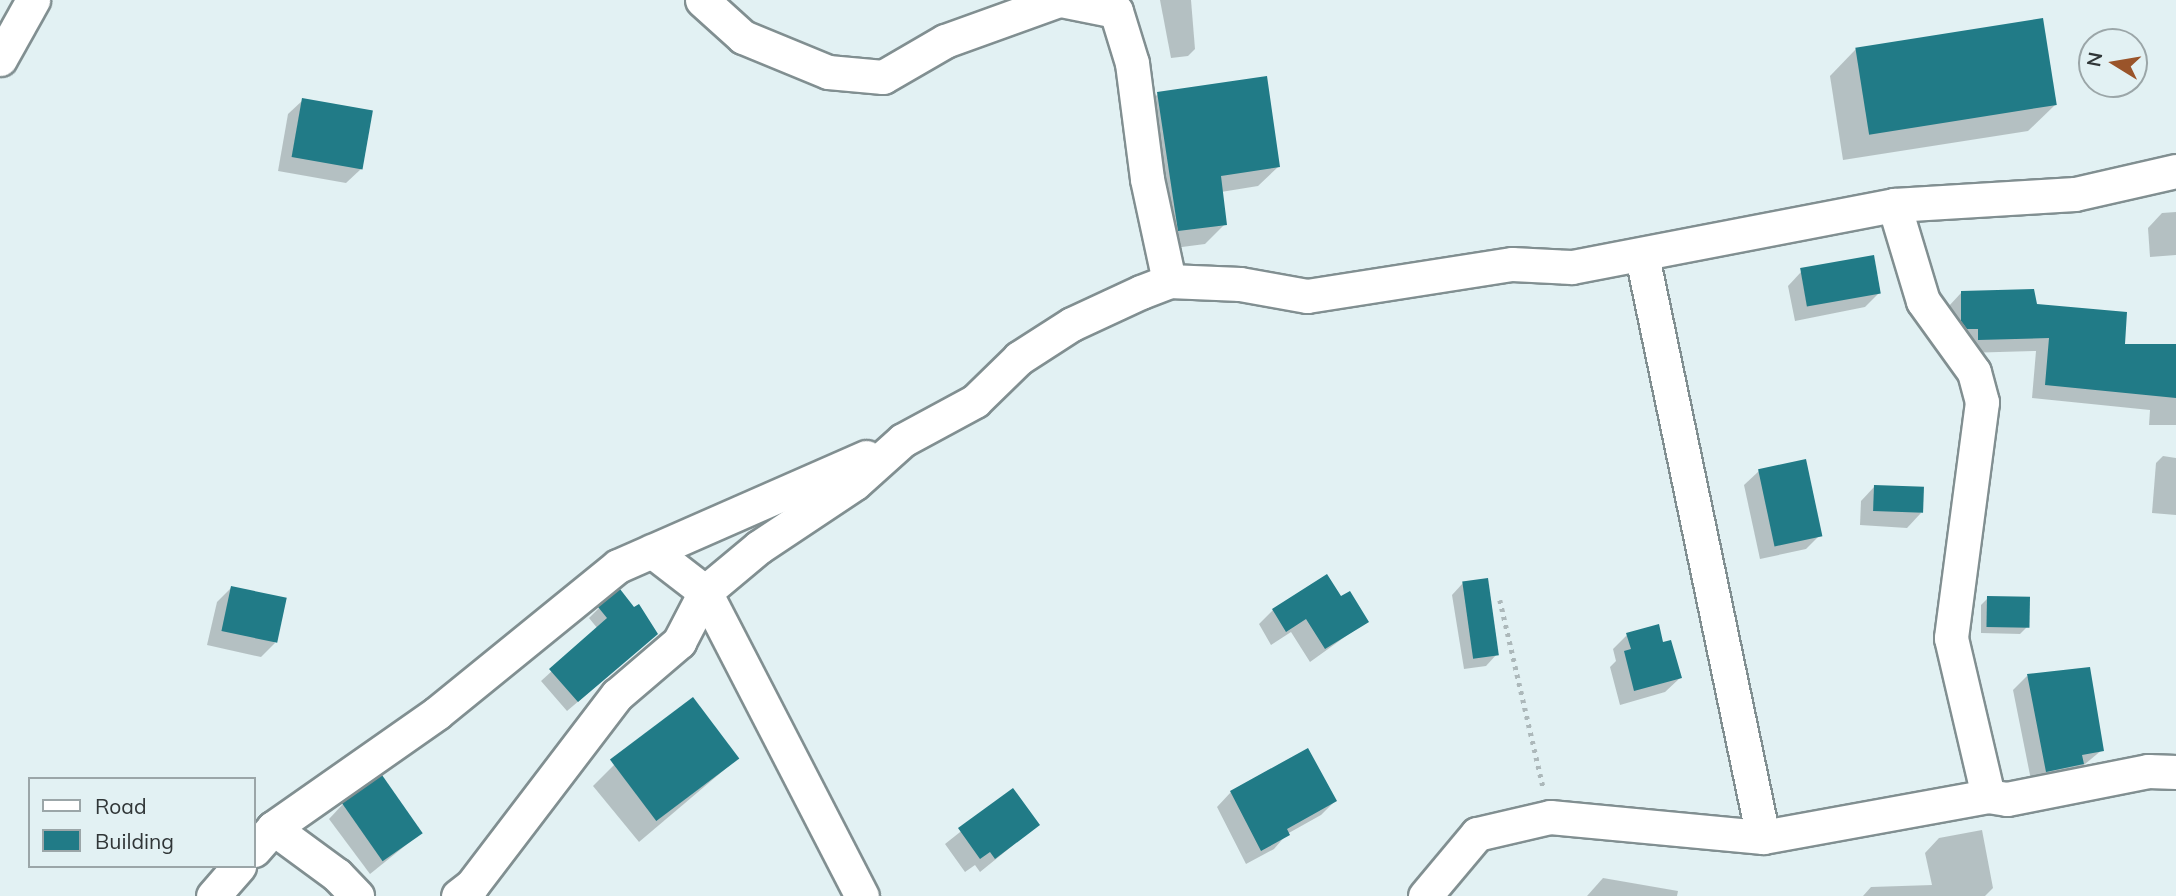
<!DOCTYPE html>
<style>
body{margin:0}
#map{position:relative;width:2176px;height:896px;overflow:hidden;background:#e2f1f3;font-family:Mulish,sans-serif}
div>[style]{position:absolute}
.shadow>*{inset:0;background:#0003}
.building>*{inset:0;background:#217b87;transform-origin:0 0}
.path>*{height:4.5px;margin-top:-2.25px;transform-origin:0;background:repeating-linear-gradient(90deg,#acb8ba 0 3.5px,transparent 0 8.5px)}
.roads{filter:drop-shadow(2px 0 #818f91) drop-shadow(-2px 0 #818f91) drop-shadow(0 2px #818f91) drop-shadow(0 -2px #818f91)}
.minor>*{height:33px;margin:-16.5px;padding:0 16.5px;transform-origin:16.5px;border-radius:16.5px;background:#fff}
span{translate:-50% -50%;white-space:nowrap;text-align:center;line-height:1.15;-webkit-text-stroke:7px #e2f1f3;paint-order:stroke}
.legend{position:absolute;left:28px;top:777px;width:228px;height:91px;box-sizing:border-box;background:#e2f1f3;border:2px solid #9ba6a8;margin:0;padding:9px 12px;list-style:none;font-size:21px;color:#303637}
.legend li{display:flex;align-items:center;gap:14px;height:35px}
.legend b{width:35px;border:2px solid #9ba6a8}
.north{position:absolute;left:2078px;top:28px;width:70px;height:70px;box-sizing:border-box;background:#e2f1f3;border:2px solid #9ba6a8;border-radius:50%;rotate:281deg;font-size:19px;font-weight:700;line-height:28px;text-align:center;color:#303637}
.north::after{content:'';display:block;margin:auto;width:24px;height:32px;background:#9a542a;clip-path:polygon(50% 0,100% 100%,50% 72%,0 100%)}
</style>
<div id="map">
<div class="shadow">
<i style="clip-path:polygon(1160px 0,1191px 0,1195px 49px,1188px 56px,1171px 58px)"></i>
<i style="clip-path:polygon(1856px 49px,2055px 105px,2028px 131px,1843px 160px,1830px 76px)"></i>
<i style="clip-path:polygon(1158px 94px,1278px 167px,1258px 186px,1221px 192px,1225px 224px,1205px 244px,1159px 250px,1138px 114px)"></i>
<i style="clip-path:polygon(303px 100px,361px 169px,346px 183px,278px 171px,288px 114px)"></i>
<i style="clip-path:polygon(2176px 212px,2176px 255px,2150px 257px,2148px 228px,2162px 213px)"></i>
<i style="clip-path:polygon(1802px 271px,1879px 293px,1865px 307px,1795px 321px,1788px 286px)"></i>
<i style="clip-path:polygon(1961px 293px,2035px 305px,2123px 345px,2176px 346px,2176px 425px,2149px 425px,2150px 410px,2032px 398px,2036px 351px,1965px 353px,1948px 307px)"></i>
<i style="clip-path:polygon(2163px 456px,2176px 458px,2176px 515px,2152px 513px,2156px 463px)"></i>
<i style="clip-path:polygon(1759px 471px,1820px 535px,1806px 549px,1760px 559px,1744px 485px)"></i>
<i style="clip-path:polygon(1875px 486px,1921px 513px,1907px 528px,1860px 525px,1861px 501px)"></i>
<i style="clip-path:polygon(1463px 583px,1497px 654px,1486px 666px,1464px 669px,1452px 595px)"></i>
<i style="clip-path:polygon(231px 588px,275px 643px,261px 657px,207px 645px,217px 602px)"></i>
<i style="clip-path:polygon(1340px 598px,1367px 621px,1310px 662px,1291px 632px,1271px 645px,1259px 624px,1273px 610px)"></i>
<i style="clip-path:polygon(1988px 598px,2027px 627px,2020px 634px,1981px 633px,1981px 605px)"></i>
<i style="clip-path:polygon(599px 608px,646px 644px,567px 711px,541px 681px,598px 629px,589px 618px)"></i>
<i style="clip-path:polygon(1627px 635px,1662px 644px,1680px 678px,1665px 692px,1620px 705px,1610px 667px,1616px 661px,1613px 649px)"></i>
<i style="clip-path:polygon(2027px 676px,2102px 750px,2068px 778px,2032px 785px,2013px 690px)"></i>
<i style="clip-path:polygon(737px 759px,639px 842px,593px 786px,614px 765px)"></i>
<i style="clip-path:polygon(1013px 790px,1038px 825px,980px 872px,975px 865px,965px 872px,945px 844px)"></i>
<i style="clip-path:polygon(1231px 792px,1335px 801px,1321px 815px,1287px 834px,1274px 849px,1246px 864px,1217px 807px)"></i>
<i style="clip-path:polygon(343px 804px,421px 833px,370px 874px,329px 819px)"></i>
<i style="clip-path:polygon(1982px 830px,1993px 888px,1985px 896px,1863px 896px,1871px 887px,1932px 885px,1925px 853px,1939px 838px)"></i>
<i style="clip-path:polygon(1603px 878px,1678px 891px,1677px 896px,1587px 896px)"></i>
</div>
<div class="building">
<i style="left:2043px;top:18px;width:88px;height:190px;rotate:81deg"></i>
<i style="clip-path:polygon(1267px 76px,1280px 167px,1221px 176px,1227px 225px,1178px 231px,1157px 92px)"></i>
<i style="left:302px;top:98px;width:72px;height:60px;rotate:10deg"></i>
<i style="left:1874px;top:255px;width:39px;height:75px;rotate:80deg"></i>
<i style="clip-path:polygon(2034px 289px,2037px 304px,2127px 312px,2125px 344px,2176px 344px,2176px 398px,2045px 385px,2049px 338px,1978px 340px,1978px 329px,1967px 329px,1961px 321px,1961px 291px)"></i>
<i style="left:1806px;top:459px;width:79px;height:49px;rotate:78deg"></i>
<i style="left:1874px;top:485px;width:50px;height:26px;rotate:2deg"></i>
<i style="clip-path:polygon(1327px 574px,1341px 596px,1350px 591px,1369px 622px,1325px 649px,1306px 619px,1286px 632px,1272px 609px)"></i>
<i style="left:1488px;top:578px;width:78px;height:26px;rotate:82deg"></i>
<i style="left:231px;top:586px;width:57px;height:46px;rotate:12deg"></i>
<i style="clip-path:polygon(620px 589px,634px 607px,639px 604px,658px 634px,578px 702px,549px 669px,607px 618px,598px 607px)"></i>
<i style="left:1987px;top:596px;width:43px;height:31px;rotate:1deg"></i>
<i style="clip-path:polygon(1659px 624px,1663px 642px,1671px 640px,1682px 678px,1634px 691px,1624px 651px,1631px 649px,1626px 633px)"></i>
<i style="clip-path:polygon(2090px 667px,2104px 751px,2082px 755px,2084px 764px,2046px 772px,2027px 674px)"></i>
<i style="left:693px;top:697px;width:77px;height:104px;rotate:53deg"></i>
<i style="clip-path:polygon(1308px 748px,1337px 801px,1287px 829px,1290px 835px,1261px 851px,1230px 791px)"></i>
<i style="left:382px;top:775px;width:71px;height:49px;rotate:55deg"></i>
<i style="clip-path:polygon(1013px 788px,1040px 825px,995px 859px,990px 852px,980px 859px,958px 828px)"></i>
</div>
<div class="path">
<i style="left:1500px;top:600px;width:191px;rotate:77deg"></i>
</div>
<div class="roads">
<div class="minor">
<i style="left:702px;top:0;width:55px;rotate:42.1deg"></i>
<i style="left:743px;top:37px;width:92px;rotate:22.4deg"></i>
<i style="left:828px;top:72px;width:55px;rotate:5.2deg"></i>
<i style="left:883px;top:77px;width:72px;rotate:-30.1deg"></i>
<i style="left:945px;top:41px;width:121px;rotate:-19.8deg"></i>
<i style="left:1061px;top:0;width:56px;rotate:11.3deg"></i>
<i style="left:1116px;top:11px;width:54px;rotate:72.9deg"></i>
<i style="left:1132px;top:63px;width:117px;rotate:82.6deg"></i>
<i style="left:1147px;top:179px;width:104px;rotate:77.8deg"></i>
<i style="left:0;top:59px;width:68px;rotate:-60.8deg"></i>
<i style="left:1894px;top:205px;width:100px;rotate:73.2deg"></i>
<i style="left:1923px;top:301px;width:87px;rotate:54.3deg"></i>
<i style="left:1974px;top:372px;width:31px;rotate:75deg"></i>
<i style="left:1982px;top:402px;width:238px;rotate:97.5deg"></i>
<i style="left:1951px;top:638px;width:162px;rotate:76.8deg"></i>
<i style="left:1988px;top:796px;width:19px;rotate:9deg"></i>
<i style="left:2007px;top:799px;width:144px;rotate:-11.2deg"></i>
<i style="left:2148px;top:771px;width:28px;rotate:2deg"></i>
<i style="left:1642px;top:256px;width:593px;rotate:78.24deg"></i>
<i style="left:652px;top:551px;width:67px;rotate:37.7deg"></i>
<i style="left:705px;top:592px;width:342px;rotate:62.7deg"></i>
<i style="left:273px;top:828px;width:79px;rotate:36.3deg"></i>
<i style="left:337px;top:875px;width:29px;rotate:46deg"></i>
<i style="left:254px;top:850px;width:29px;rotate:-49deg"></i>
<i style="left:273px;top:828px;width:200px;rotate:-35deg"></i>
<i style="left:437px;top:713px;width:233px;rotate:-39.1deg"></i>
<i style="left:618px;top:566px;width:271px;rotate:-23.7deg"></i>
<i style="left:213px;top:896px;width:40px;rotate:-49deg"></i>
<i style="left:458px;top:896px;width:18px;rotate:-38deg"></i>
<i style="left:472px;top:885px;width:239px;rotate:-52.7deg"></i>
<i style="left:617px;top:695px;width:82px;rotate:-40.5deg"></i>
<i style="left:679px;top:642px;width:56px;rotate:-62.5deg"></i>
<i style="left:705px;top:592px;width:70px;rotate:-39.8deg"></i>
<i style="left:759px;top:547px;width:115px;rotate:-33.7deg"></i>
<i style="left:855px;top:483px;width:64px;rotate:-41.9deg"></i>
<i style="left:903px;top:440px;width:82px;rotate:-28.4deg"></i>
<i style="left:975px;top:401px;width:62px;rotate:-44.3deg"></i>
<i style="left:1019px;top:358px;width:63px;rotate:-32.7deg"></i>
<i style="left:1072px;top:324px;width:76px;rotate:-24.9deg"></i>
<i style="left:1141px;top:292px;width:30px;rotate:-21deg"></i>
<i style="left:1169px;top:281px;width:71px;rotate:2.4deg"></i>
<i style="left:1240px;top:284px;width:68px;rotate:10.2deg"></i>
<i style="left:1307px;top:296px;width:207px;rotate:-8.9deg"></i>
<i style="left:1512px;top:264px;width:60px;rotate:2.9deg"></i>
<i style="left:1572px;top:267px;width:328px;rotate:-10.9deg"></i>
<i style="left:1894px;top:205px;width:181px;rotate:-3.5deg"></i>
<i style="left:2075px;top:194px;width:104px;rotate:-12.8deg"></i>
<i style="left:1425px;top:896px;width:81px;rotate:-50deg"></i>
<i style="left:1477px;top:834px;width:75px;rotate:-13.1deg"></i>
<i style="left:1550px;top:817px;width:214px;rotate:5.4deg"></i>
<i style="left:1763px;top:837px;width:229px;rotate:-10.3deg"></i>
</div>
</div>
<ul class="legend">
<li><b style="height:9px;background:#fff"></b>Road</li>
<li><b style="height:19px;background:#217b87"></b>Building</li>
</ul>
<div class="north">N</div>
</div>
